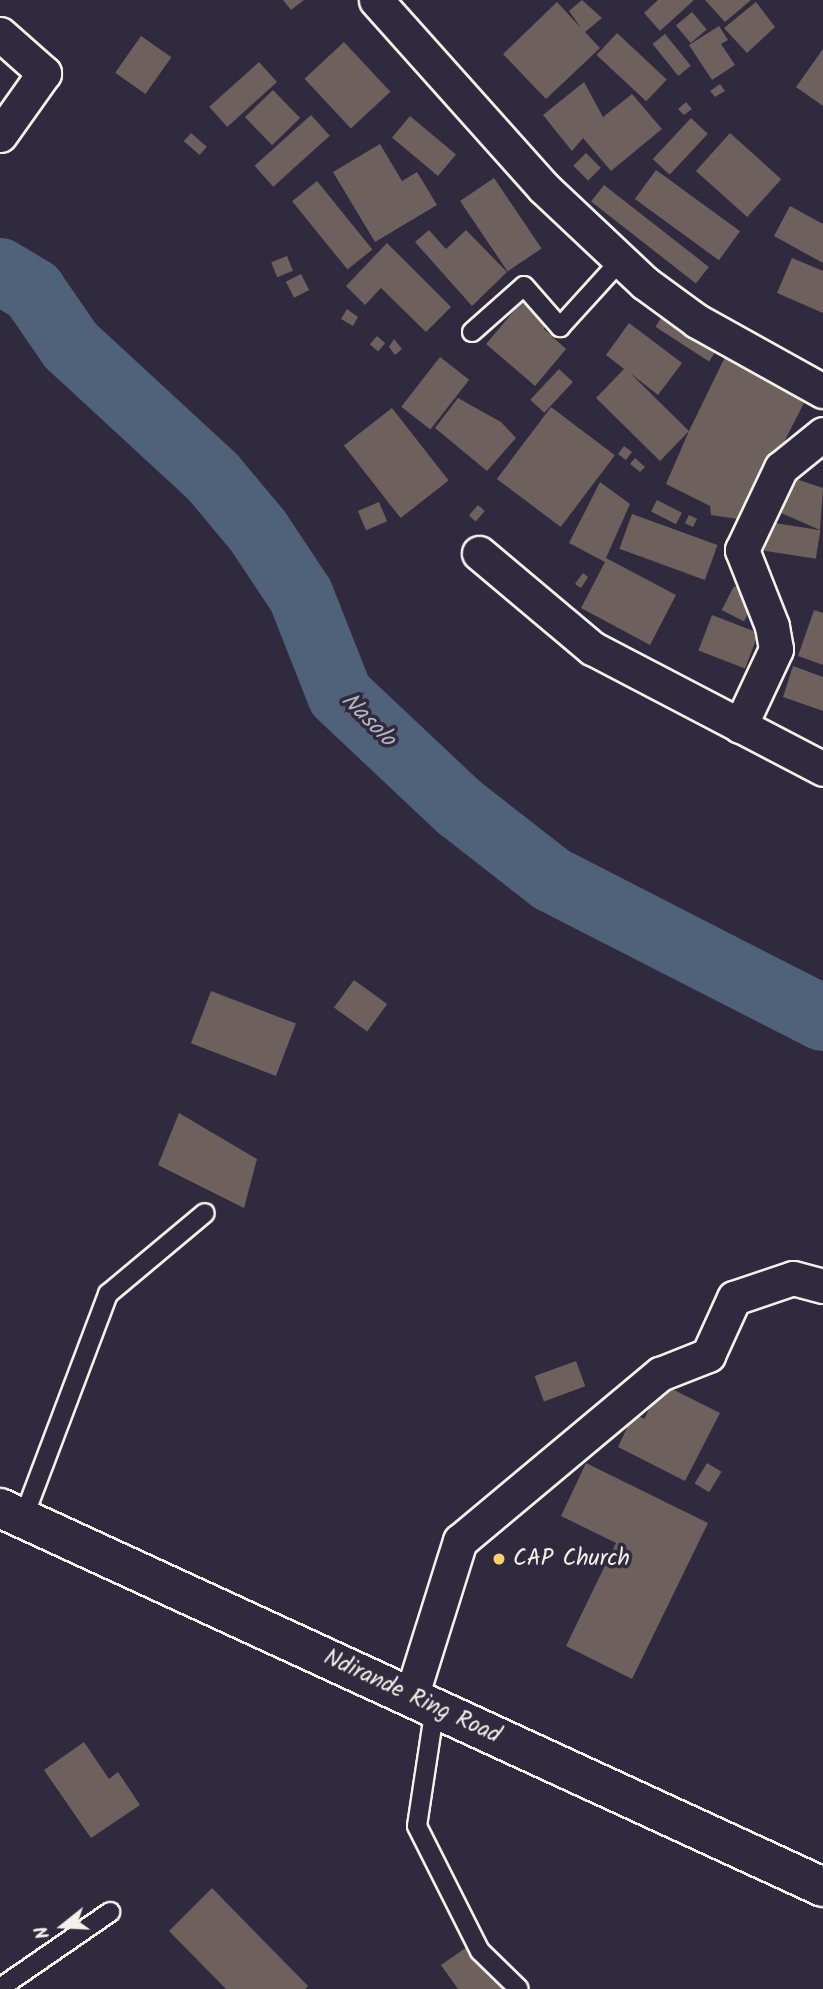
<!DOCTYPE html>
<style>
body{margin:0}
#map{position:relative;width:823px;height:1989px;overflow:hidden;background:#2f2a3d;font-family:Kalam,sans-serif}
div>[style]{position:absolute}
.river>*{height:66px;margin:-33px;padding:0 33px;transform-origin:33px;border-radius:33px;background:#50617a}
.building>*{inset:0;background:#6e605c;transform-origin:0 0}
.roads{filter:drop-shadow(2px 0 #f4f1e8) drop-shadow(-2px 0 #f4f1e8) drop-shadow(0 2px #f4f1e8) drop-shadow(0 -2px #f4f1e8)}
.service>*{height:18px;margin:-9px;padding:0 9px;transform-origin:9px;border-radius:9px;background:#2f2a3d}
.minor>*{height:33px;margin:-16.5px;padding:0 16.5px;transform-origin:16.5px;border-radius:16.5px;background:#2f2a3d}
.tertiary>*{height:38px;margin:-19px;padding:0 19px;transform-origin:19px;border-radius:19px;background:#2f2a3d}
.dots>*{width:19px;height:19px;translate:-50% -50%;box-sizing:border-box;border:4px solid #2f2a3d;border-radius:50%}
span{translate:-50% -50%;white-space:nowrap;text-align:center;line-height:1.15;-webkit-text-stroke:7px #2f2a3d;paint-order:stroke}
.poi-label{font-size:23px;color:#f4f1e8}
.left{translate:0 -50%;text-align:left}
.street-label{font-size:23px;color:#f4f1e8}
.water-label{font-size:24px;color:#b2b7bc;font-style:italic}
.north{position:absolute;left:28px;top:1891px;width:70px;height:70px;-webkit-text-stroke:5px #2f2a3d;paint-order:stroke;rotate:252deg;font-size:19px;font-weight:700;line-height:28px;text-align:center;color:#f4f1e8}
.north::after{content:'';display:block;margin:auto;width:24px;height:32px;background:#f4f1e8;clip-path:polygon(50% 0,100% 100%,50% 72%,0 100%)}
</style>
<div id="map">
<div class="river">
<i style="left:0;top:271px;width:39px;rotate:31deg"></i>
<i style="left:33px;top:291px;width:67px;rotate:55.4deg"></i>
<i style="left:71px;top:346px;width:192px;rotate:42.7deg"></i>
<i style="left:212px;top:476px;width:72px;rotate:50.1deg"></i>
<i style="left:258px;top:531px;width:78px;rotate:56.5deg"></i>
<i style="left:301px;top:596px;width:106px;rotate:68.5deg"></i>
<i style="left:340px;top:695px;width:163px;rotate:43.3deg"></i>
<i style="left:459px;top:807px;width:117px;rotate:38deg"></i>
<i style="left:551px;top:879px;width:305px;rotate:27.1deg"></i>
</div>
<div class="building">
<i style="clip-path:polygon(283px 0,304px 0,291px 10px)"></i>
<i style="clip-path:polygon(582px 0,602px 18px,585px 32px,600px 48px,546px 99px,503px 54px,557px 2px,581px 28px,569px 11px)"></i>
<i style="clip-path:polygon(658px 0,694px 0,660px 31px,644px 13px)"></i>
<i style="clip-path:polygon(705px 0,751px 0,725px 22px)"></i>
<i style="clip-path:polygon(756px 2px,775px 27px,747px 53px,724px 28px)"></i>
<i style="left:692px;top:12px;width:23px;height:21px;rotate:50deg"></i>
<i style="clip-path:polygon(719px 26px,728px 40px,721px 44px,735px 65px,712px 80px,689px 45px)"></i>
<i style="left:617px;top:33px;width:68px;height:30px;rotate:43deg"></i>
<i style="left:665px;top:34px;width:41px;height:16px;rotate:51deg"></i>
<i style="left:141px;top:36px;width:37px;height:45px;rotate:35deg"></i>
<i style="left:344px;top:42px;width:68px;height:54px;rotate:47deg"></i>
<i style="clip-path:polygon(823px 49px,823px 106px,796px 87px)"></i>
<i style="left:259px;top:62px;width:27px;height:67px;rotate:48deg"></i>
<i style="clip-path:polygon(584px 82px,603px 117px,632px 94px,662px 129px,611px 171px,583px 138px,572px 151px,543px 115px)"></i>
<i style="clip-path:polygon(720px 84px,725px 91px,715px 97px,710px 91px)"></i>
<i style="left:273px;top:90px;width:39px;height:39px;rotate:46deg"></i>
<i style="clip-path:polygon(686px 102px,692px 109px,684px 115px,678px 109px)"></i>
<i style="left:311px;top:115px;width:28px;height:76px;rotate:48deg"></i>
<i style="left:410px;top:116px;width:60px;height:28px;rotate:40deg"></i>
<i style="left:691px;top:118px;width:23px;height:56px;rotate:43deg"></i>
<i style="left:191px;top:133px;width:21px;height:11px;rotate:41deg"></i>
<i style="left:730px;top:133px;width:69px;height:51px;rotate:42deg"></i>
<i style="clip-path:polygon(380px 144px,402px 181px,417px 172px,437px 205px,375px 242px,333px 172px)"></i>
<i style="left:586px;top:153px;width:21px;height:18px;rotate:45deg"></i>
<i style="left:656px;top:170px;width:104px;height:36px;rotate:36deg"></i>
<i style="left:494px;top:178px;width:85px;height:41px;rotate:56deg"></i>
<i style="left:317px;top:181px;width:88px;height:32px;rotate:51deg"></i>
<i style="left:604px;top:185px;width:133px;height:21px;rotate:38deg"></i>
<i style="clip-path:polygon(790px 206px,823px 224px,823px 263px,774px 236px)"></i>
<i style="clip-path:polygon(429px 230px,446px 249px,466px 230px,507px 272px,472px 306px,415px 242px)"></i>
<i style="clip-path:polygon(387px 243px,451px 307px,426px 332px,381px 288px,365px 305px,346px 286px)"></i>
<i style="left:287px;top:256px;width:16px;height:17px;rotate:68deg"></i>
<i style="clip-path:polygon(792px 258px,823px 271px,823px 313px,777px 293px)"></i>
<i style="left:301px;top:274px;width:18px;height:17px;rotate:63deg"></i>
<i style="clip-path:polygon(523px 300px,546px 320px,544px 329px,566px 349px,535px 386px,486px 344px)"></i>
<i style="clip-path:polygon(347px 309px,358px 317px,353px 326px,341px 319px)"></i>
<i style="left:663px;top:315px;width:64px;height:14px;rotate:33deg"></i>
<i style="clip-path:polygon(629px 323px,682px 363px,658px 395px,630px 373px,689px 431px,727px 353px,804px 403px,744px 520px,711px 515px,710px 506px,666px 484px,689px 431px,660px 461px,596px 398px,624px 369px,606px 355px)"></i>
<i style="left:377px;top:336px;width:11px;height:11px;rotate:41deg"></i>
<i style="clip-path:polygon(394px 339px,402px 349px,395px 355px,389px 347px)"></i>
<i style="left:440px;top:357px;width:37px;height:63px;rotate:38deg"></i>
<i style="left:559px;top:369px;width:19px;height:42px;rotate:43deg"></i>
<i style="clip-path:polygon(458px 398px,501px 422px,516px 438px,487px 471px,435px 428px)"></i>
<i style="left:551px;top:407px;width:80px;height:90px;rotate:37deg"></i>
<i style="left:392px;top:408px;width:92px;height:61px;rotate:52deg"></i>
<i style="left:624px;top:446px;width:10px;height:10px;rotate:37deg"></i>
<i style="clip-path:polygon(635px 458px,645px 467px,640px 472px,630px 464px)"></i>
<i style="clip-path:polygon(784px 475px,823px 488px,820px 530px,772px 509px)"></i>
<i style="clip-path:polygon(600px 482px,630px 504px,606px 558px,676px 595px,650px 645px,581px 608px,605px 562px,569px 543px)"></i>
<i style="left:657px;top:500px;width:28px;height:13px;rotate:27deg"></i>
<i style="left:379px;top:502px;width:21px;height:23px;rotate:67deg"></i>
<i style="left:478px;top:505px;width:9px;height:14px;rotate:41deg"></i>
<i style="left:632px;top:514px;width:91px;height:37px;rotate:20deg"></i>
<i style="left:689px;top:515px;width:9px;height:9px;rotate:27deg"></i>
<i style="left:769px;top:522px;width:52px;height:29px;rotate:9deg"></i>
<i style="clip-path:polygon(583px 573px,588px 577px,581px 588px,575px 584px)"></i>
<i style="left:734px;top:586px;width:25px;height:27px;rotate:27deg"></i>
<i style="clip-path:polygon(814px 610px,823px 613px,823px 665px,798px 656px)"></i>
<i style="left:712px;top:615px;width:50px;height:38px;rotate:21deg"></i>
<i style="clip-path:polygon(793px 666px,823px 677px,823px 711px,783px 697px)"></i>
<i style="left:354px;top:980px;width:41px;height:34px;rotate:36deg"></i>
<i style="left:211px;top:991px;width:91px;height:56px;rotate:21deg"></i>
<i style="clip-path:polygon(179px 1113px,257px 1159px,244px 1208px,158px 1165px)"></i>
<i style="left:576px;top:1361px;width:27px;height:44px;rotate:70deg"></i>
<i style="clip-path:polygon(662px 1384px,720px 1413px,685px 1481px,618px 1447px,634px 1413px,644px 1419px)"></i>
<i style="clip-path:polygon(586px 1463px,708px 1523px,632px 1679px,566px 1646px,616px 1543px,561px 1516px)"></i>
<i style="left:707px;top:1463px;width:17px;height:24px;rotate:31deg"></i>
<i style="clip-path:polygon(84px 1742px,109px 1779px,118px 1772px,140px 1805px,91px 1838px,44px 1770px)"></i>
<i style="clip-path:polygon(212px 1888px,308px 1986px,305px 1989px,226px 1989px,169px 1931px)"></i>
<i style="clip-path:polygon(474px 1942px,508px 1989px,458px 1989px,441px 1965px)"></i>
</div>
<div class="roads">
<div class="service">
<i style="left:472px;top:332px;width:69px;rotate:-41.5deg"></i>
<i style="left:524px;top:286px;width:55px;rotate:48.7deg"></i>
<i style="left:560px;top:327px;width:89px;rotate:-47.7deg"></i>
<i style="left:23px;top:1519px;width:241px;rotate:-69.3deg"></i>
<i style="left:108px;top:1294px;width:126px;rotate:-39.9deg"></i>
<i style="left:435px;top:1707px;width:120px;rotate:98.6deg"></i>
<i style="left:417px;top:1826px;width:140px;rotate:63.3deg"></i>
<i style="left:480px;top:1951px;width:54px;rotate:44.3deg"></i>
<i style="left:0;top:1988px;width:134px;rotate:-34.6deg"></i>
</div>
<div class="minor">
<i style="left:376px;top:0;width:251px;rotate:48.2deg"></i>
<i style="left:543px;top:187px;width:140px;rotate:43.3deg"></i>
<i style="left:645px;top:283px;width:64px;rotate:36.2deg"></i>
<i style="left:697px;top:321px;width:144px;rotate:29.1deg"></i>
<i style="left:0;top:34px;width:59px;rotate:41.6deg"></i>
<i style="left:44px;top:73px;width:76px;rotate:125.4deg"></i>
<i style="left:479px;top:553px;width:148px;rotate:40.1deg"></i>
<i style="left:592px;top:648px;width:261px;rotate:27.6deg"></i>
<i style="left:740px;top:726px;width:85px;rotate:-64.9deg"></i>
<i style="left:776px;top:649px;width:23px;rotate:-100deg"></i>
<i style="left:772px;top:626px;width:82px;rotate:-111.5deg"></i>
<i style="left:742px;top:550px;width:91px;rotate:-64.6deg"></i>
<i style="left:781px;top:468px;width:54px;rotate:-39deg"></i>
<i style="left:411px;top:1697px;width:164px;rotate:-72.6deg"></i>
<i style="left:460px;top:1541px;width:261px;rotate:-39.9deg"></i>
<i style="left:660px;top:1374px;width:52px;rotate:-21.6deg"></i>
<i style="left:708px;top:1355px;width:63px;rotate:-65.5deg"></i>
<i style="left:734px;top:1298px;width:62px;rotate:-18.7deg"></i>
<i style="left:793px;top:1278px;width:31px;rotate:15deg"></i>
</div>
<div class="tertiary">
<i style="left:0;top:1508px;width:906px;rotate:24.73deg"></i>
</div>
</div>
<div class="dots">
<i style="left:499px;top:1559px;background:#ffd166"></i>
</div>
<div class="poi-label">
<span class="left" style="left:513px;top:1559px">CAP Church</span>
</div>
<div class="street-label">
<span style="left:412px;top:1697px;rotate:25deg">Ndirande Ring Road</span>
</div>
<div class="water-label">
<span style="left:368px;top:720px;rotate:45deg">Nasolo</span>
</div>
<div class="north">N</div>
</div>
